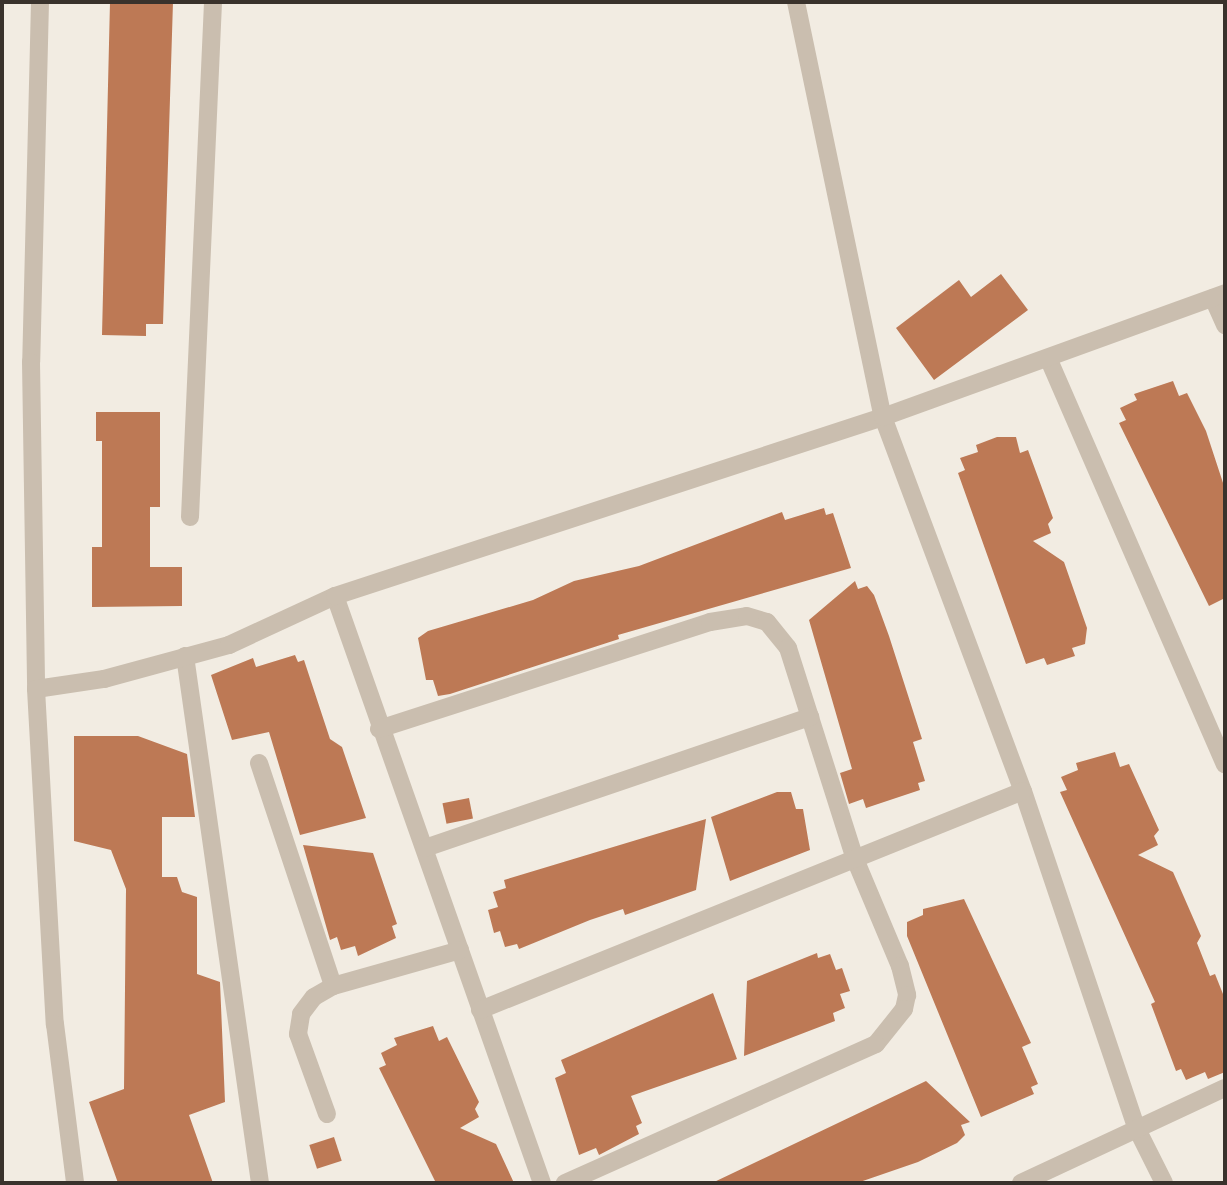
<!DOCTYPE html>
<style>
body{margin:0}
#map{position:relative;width:1227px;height:1185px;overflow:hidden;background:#f2ece2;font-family:"Fira Sans",sans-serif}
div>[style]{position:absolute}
.building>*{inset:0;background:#bd7955;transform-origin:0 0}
.minor>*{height:18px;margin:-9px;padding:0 9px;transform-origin:9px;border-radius:9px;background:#cabeaf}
span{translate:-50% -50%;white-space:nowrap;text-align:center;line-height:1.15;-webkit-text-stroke:5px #faf6ef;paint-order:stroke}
.frame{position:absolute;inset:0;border:4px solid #39322c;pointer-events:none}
</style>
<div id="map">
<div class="building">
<i style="clip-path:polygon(110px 2px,173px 2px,163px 324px,146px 324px,146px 336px,102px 335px)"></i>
<i style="clip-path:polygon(1001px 274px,1028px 310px,934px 380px,896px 328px,959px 280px,971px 297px)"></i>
<i style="clip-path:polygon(1173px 381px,1179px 396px,1187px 393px,1206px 431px,1225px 489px,1225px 598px,1209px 606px,1119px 423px,1126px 420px,1120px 408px,1137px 400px,1134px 394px)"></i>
<i style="clip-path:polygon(96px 412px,160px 412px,160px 507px,150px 507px,150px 567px,182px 567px,182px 606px,92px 607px,92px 547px,102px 547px,102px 441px,96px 441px)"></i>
<i style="clip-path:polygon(997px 437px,1016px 437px,1020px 453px,1028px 450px,1053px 518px,1048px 524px,1051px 533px,1033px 541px,1064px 562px,1087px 628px,1085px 644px,1072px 648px,1075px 656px,1047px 665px,1044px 658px,1026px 664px,958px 473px,965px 470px,960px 458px,978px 452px,976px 445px)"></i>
<i style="clip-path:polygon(824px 508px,826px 515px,833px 513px,851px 568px,618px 635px,619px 639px,450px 694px,438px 696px,433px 680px,426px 680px,418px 638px,428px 631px,533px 600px,574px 581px,639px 566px,782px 512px,785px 520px)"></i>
<i style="clip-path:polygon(855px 581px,858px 589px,867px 586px,874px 595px,889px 636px,922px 739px,913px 742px,925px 781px,918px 783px,920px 790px,866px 808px,863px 799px,849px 804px,840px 773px,852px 769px,809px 620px)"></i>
<i style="clip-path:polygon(295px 655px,298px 662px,304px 660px,330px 739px,342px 747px,366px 818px,300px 835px,269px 732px,232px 740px,211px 675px,253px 658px,256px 667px)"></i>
<i style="clip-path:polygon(74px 736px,138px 736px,187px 754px,195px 817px,162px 817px,162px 877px,177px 877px,182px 892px,197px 897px,197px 974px,220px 982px,225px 1102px,189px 1115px,213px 1183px,118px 1183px,89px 1102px,124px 1089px,126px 889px,111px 850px,74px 841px)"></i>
<i style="clip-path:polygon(1115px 752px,1120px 767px,1129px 764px,1159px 830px,1154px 836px,1158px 845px,1138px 855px,1173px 872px,1201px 936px,1197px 943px,1210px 976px,1215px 974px,1225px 999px,1225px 1072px,1208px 1079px,1205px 1072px,1186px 1080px,1181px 1069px,1176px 1071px,1151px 1004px,1155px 1002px,1060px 792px,1067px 790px,1061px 777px,1078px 770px,1076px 763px)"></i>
<i style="clip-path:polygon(777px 792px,791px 792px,796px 809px,803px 809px,810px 850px,730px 881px,711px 817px)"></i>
<i style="left:469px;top:798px;width:21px;height:27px;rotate:79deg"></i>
<i style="clip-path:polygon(706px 819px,696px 890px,625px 915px,623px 909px,590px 920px,519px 949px,517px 944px,505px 947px,500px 931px,494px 933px,488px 910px,498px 907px,493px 892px,506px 888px,504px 880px)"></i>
<i style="clip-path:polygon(303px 845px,373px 853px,397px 924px,392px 926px,396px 938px,358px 956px,355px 946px,341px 950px,337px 937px,330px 940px)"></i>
<i style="clip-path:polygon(964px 899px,1031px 1043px,1022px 1047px,1038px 1084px,1031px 1087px,1034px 1094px,981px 1117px,907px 936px,907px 922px,923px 915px,923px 909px)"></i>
<i style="clip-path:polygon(817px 953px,818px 958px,830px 954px,836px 970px,842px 968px,850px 991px,840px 994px,845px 1008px,833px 1013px,835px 1021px,744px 1056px,747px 981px)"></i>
<i style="clip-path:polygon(713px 993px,737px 1059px,631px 1096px,642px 1123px,636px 1126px,639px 1134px,599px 1155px,596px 1148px,579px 1155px,555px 1078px,566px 1073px,561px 1060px)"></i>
<i style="clip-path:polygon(433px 1026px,439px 1041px,447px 1037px,479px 1102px,475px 1109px,479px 1117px,460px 1128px,496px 1144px,514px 1183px,436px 1183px,379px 1068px,386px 1065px,381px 1053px,397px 1045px,394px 1038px)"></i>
<i style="clip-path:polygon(926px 1081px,970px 1122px,961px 1125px,965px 1135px,957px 1143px,918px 1162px,857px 1183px,712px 1183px)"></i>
<i style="left:334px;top:1137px;width:25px;height:26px;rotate:72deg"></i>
</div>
<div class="minor">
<i style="left:40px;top:2px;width:360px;rotate:91.4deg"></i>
<i style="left:31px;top:362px;width:327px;rotate:89.1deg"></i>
<i style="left:36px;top:689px;width:336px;rotate:86.8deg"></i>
<i style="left:55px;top:1024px;width:160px;rotate:82.8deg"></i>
<i style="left:796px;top:2px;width:424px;rotate:78.2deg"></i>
<i style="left:883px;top:417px;width:399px;rotate:69.5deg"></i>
<i style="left:1023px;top:791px;width:357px;rotate:71.4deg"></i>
<i style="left:1137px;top:1129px;width:60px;rotate:63.4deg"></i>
<i style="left:1213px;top:298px;width:30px;rotate:66deg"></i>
<i style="left:1049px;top:360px;width:441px;rotate:66.5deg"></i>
<i style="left:190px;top:517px;width:516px;rotate:-87.44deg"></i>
<i style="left:335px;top:596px;width:622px;rotate:70.58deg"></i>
<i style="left:185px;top:656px;width:532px;rotate:81.9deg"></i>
<i style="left:36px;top:689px;width:69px;rotate:-8.4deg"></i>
<i style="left:104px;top:679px;width:130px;rotate:-15.2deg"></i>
<i style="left:229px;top:645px;width:117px;rotate:-24.8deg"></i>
<i style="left:335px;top:596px;width:576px;rotate:-18.09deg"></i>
<i style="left:883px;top:417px;width:364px;rotate:-19.9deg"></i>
<i style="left:379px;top:729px;width:348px;rotate:-17.9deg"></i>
<i style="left:710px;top:622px;width:37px;rotate:-9deg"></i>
<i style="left:747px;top:616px;width:21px;rotate:17deg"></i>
<i style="left:767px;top:622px;width:33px;rotate:51deg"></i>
<i style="left:788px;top:648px;width:221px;rotate:72.4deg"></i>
<i style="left:855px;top:859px;width:116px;rotate:67.2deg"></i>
<i style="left:900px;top:966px;width:30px;rotate:76deg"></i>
<i style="left:907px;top:995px;width:14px;rotate:102deg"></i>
<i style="left:904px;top:1009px;width:45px;rotate:128.7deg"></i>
<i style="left:876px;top:1044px;width:341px;rotate:155.9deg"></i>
<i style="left:259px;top:763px;width:235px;rotate:71.6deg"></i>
<i style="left:425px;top:848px;width:407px;rotate:-18.8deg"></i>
<i style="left:480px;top:1010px;width:585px;rotate:-21.96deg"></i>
<i style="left:327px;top:1114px;width:85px;rotate:-109.9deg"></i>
<i style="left:298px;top:1034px;width:20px;rotate:-81deg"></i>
<i style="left:301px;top:1014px;width:21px;rotate:-53deg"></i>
<i style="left:314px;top:997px;width:22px;rotate:-30deg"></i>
<i style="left:333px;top:986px;width:132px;rotate:-15.8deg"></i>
<i style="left:1021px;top:1183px;width:225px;rotate:-25deg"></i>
</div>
<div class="frame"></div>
</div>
